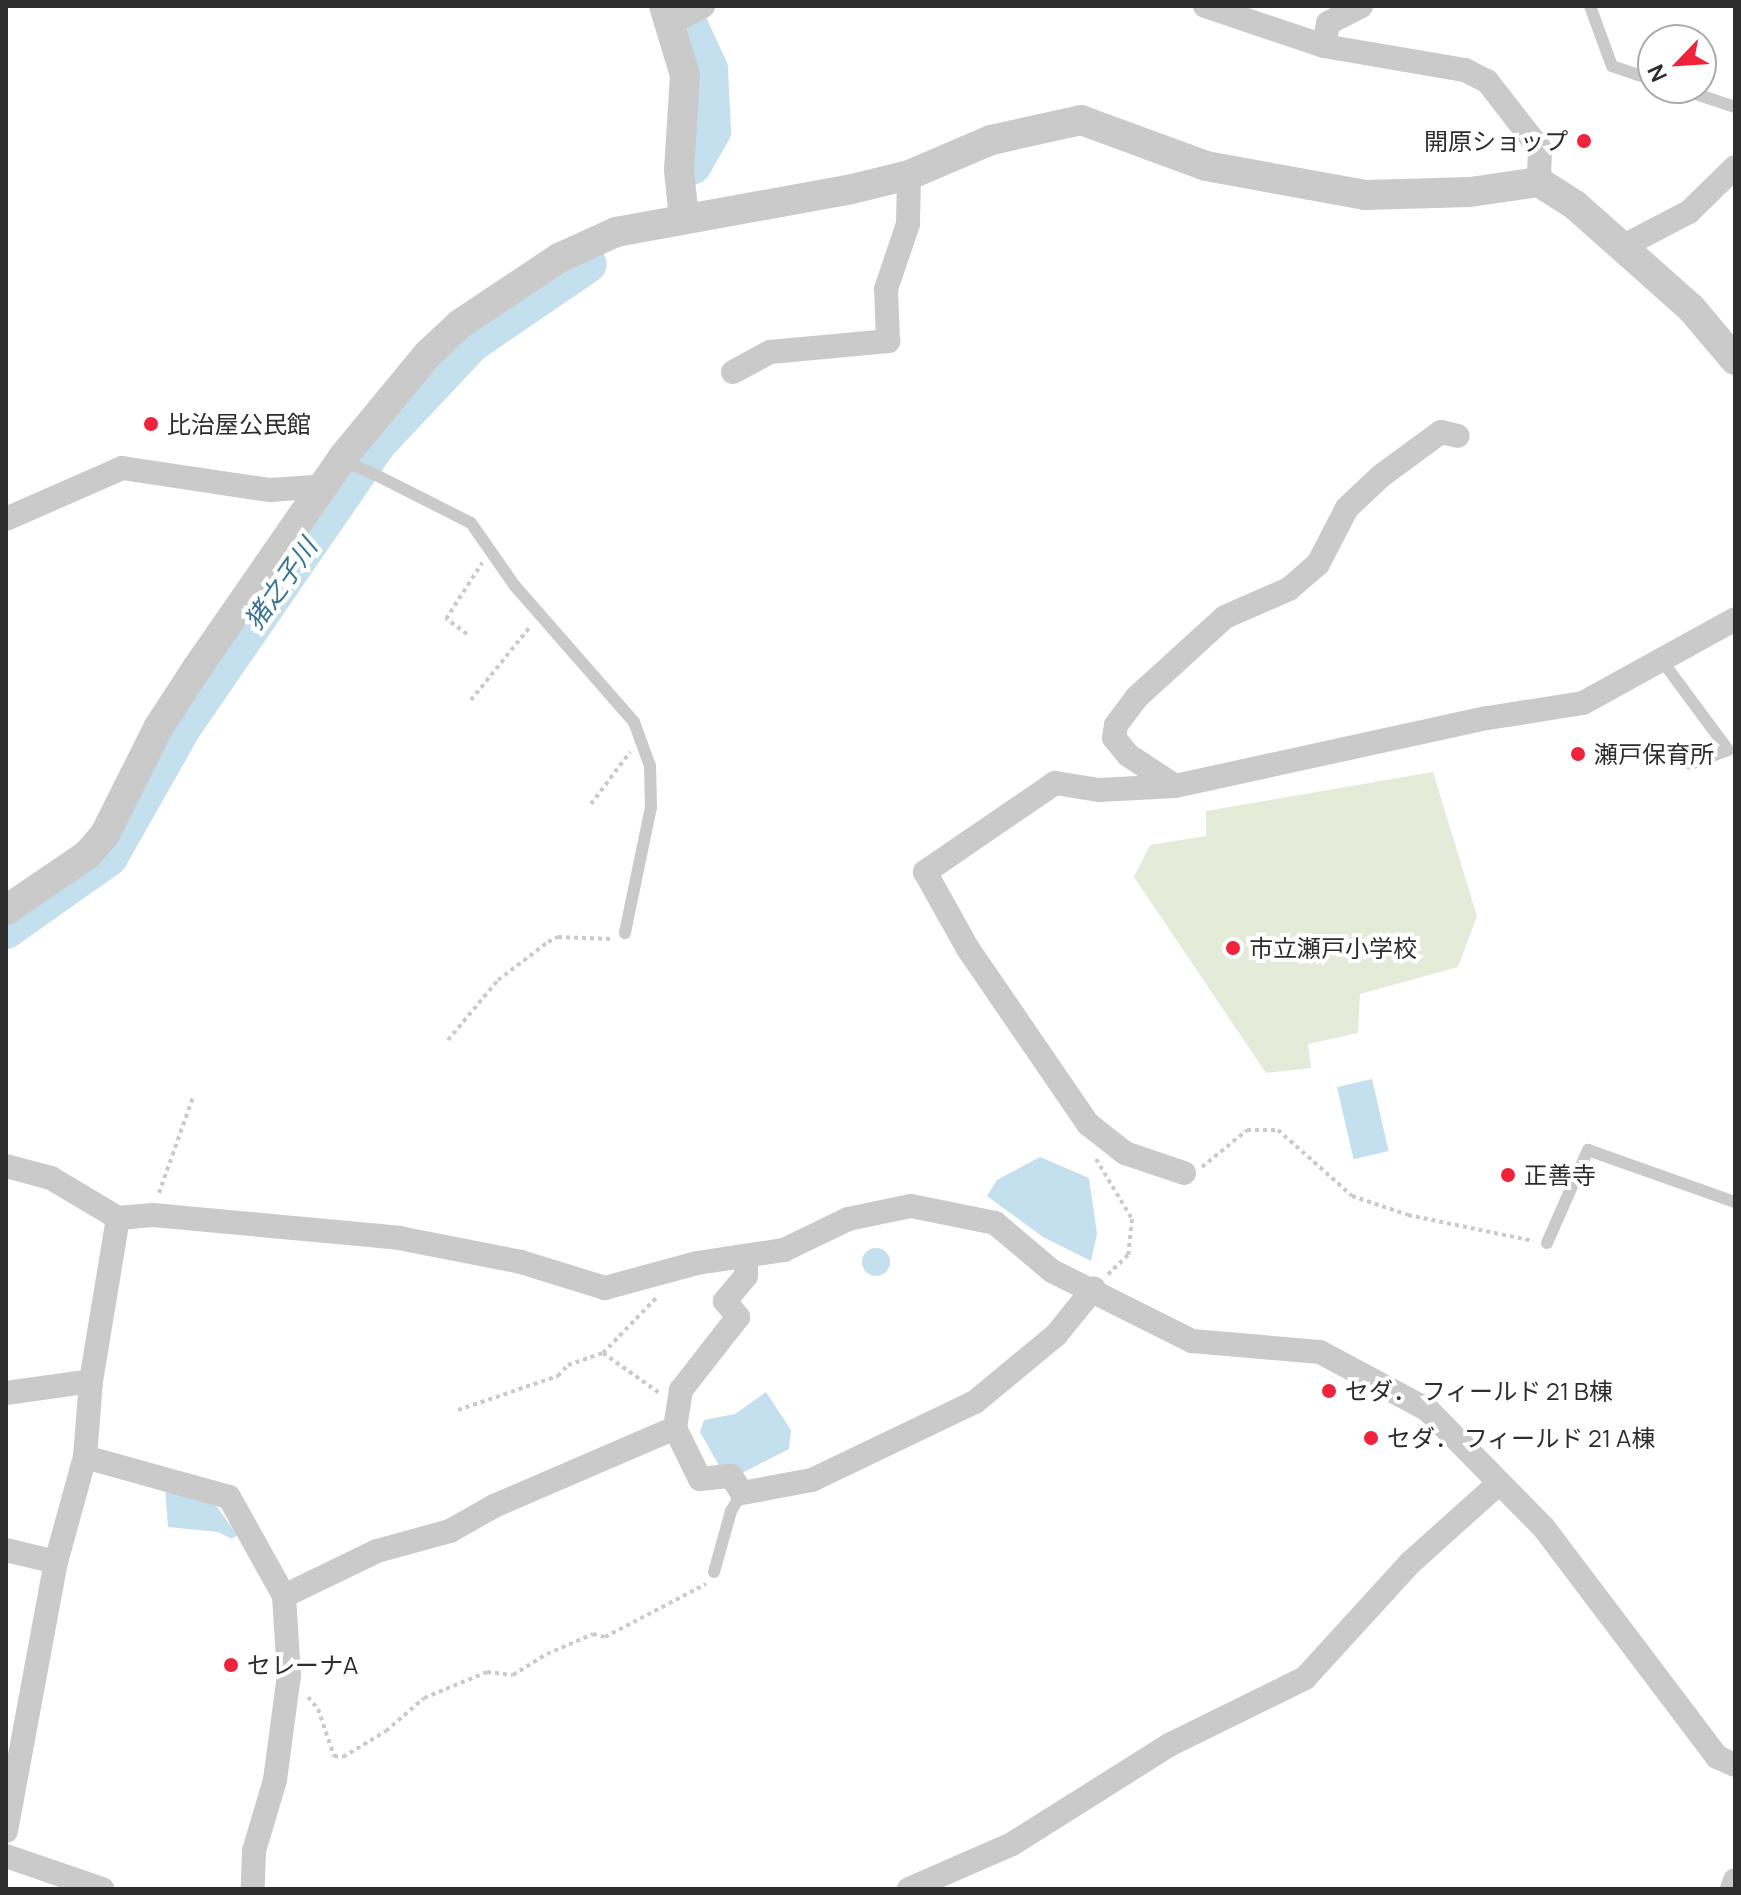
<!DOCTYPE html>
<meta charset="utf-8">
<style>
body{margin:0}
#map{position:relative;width:1741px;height:1895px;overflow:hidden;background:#fff;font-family:Manrope,"Noto Sans JP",sans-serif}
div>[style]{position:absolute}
.green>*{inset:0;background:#e4ecd9}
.water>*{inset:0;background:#c4dfed;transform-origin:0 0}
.round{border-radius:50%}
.river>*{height:38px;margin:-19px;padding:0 19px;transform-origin:19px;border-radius:19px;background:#c4dfed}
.path>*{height:4px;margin-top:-2px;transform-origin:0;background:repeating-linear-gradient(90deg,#cacaca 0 4px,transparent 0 8px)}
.service>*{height:12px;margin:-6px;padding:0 6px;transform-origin:6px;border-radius:6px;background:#cacaca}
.minor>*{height:24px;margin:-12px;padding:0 12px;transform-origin:12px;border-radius:12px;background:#cacaca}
.tertiary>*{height:30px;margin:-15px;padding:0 15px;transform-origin:15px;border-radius:15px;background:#cacaca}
.service-bridge>*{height:12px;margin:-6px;padding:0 6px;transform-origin:6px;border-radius:6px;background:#cacaca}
.dots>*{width:22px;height:22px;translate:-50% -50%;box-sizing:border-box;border:4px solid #fff;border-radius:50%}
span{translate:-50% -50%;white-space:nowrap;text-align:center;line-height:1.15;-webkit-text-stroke:8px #fff;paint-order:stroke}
.poi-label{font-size:24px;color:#2d2d2d}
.right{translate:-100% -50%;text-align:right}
.left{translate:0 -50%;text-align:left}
.water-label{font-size:26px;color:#367393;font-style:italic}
.frame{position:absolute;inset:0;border:8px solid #2d2d2d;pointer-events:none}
.north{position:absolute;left:1637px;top:24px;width:80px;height:80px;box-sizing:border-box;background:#fff;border:2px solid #ababab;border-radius:50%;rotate:245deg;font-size:22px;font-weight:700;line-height:32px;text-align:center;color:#2d2d2d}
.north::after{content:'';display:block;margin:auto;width:28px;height:36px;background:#ef233a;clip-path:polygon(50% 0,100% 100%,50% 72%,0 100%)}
</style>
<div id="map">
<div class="green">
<i style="clip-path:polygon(1433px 772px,1477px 916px,1458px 967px,1360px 994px,1358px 1033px,1308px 1044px,1311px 1068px,1266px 1073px,1134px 877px,1150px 845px,1206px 836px,1206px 811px)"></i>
</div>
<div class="water">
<i style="left:1372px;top:1079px;width:74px;height:36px;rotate:77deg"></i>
<i style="clip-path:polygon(1040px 1157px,1089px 1178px,1097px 1234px,1091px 1261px,1043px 1237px,987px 1196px,997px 1180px)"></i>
<i class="round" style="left:862px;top:1248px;width:28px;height:28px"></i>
<i style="clip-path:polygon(766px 1392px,791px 1430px,789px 1449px,738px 1475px,722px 1471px,700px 1432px,704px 1420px,735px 1414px)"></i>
<i style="clip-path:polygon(165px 1487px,211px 1498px,237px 1535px,232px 1539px,218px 1532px,168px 1527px)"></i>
</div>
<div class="river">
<i style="left:680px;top:6px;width:69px;rotate:65.3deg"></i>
<i style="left:709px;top:69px;width:62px;rotate:87.2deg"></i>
<i style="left:712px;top:131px;width:40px;rotate:119.7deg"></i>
<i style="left:6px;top:930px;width:126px;rotate:-35.3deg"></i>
<i style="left:109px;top:857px;width:148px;rotate:-60.5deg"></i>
<i style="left:182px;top:728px;width:346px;rotate:-55.5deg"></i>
<i style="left:378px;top:443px;width:137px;rotate:-46.8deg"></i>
<i style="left:472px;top:343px;width:140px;rotate:-34.3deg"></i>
</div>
<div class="path">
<i style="left:467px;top:634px;width:26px;rotate:-144deg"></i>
<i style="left:446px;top:619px;width:67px;rotate:-57.3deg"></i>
<i style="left:471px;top:700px;width:94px;rotate:-51.1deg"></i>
<i style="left:591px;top:804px;width:65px;rotate:-53.1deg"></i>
<i style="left:448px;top:1040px;width:78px;rotate:-50.2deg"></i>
<i style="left:498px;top:980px;width:63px;rotate:-37.2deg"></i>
<i style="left:548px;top:942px;width:11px;rotate:-27deg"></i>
<i style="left:558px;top:937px;width:54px;rotate:2.1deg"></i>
<i style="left:1096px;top:1159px;width:70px;rotate:59deg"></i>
<i style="left:1132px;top:1219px;width:36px;rotate:96deg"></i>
<i style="left:1128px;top:1255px;width:29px;rotate:136deg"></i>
<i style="left:1202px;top:1167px;width:58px;rotate:-39.4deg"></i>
<i style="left:1247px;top:1130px;width:31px"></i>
<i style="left:1278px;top:1130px;width:99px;rotate:41.7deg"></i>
<i style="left:1352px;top:1196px;width:59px;rotate:18.7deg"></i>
<i style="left:1408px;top:1215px;width:128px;rotate:11.7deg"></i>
<i style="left:159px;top:1193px;width:102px;rotate:-70.5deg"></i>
<i style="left:603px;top:1353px;width:78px;rotate:-46deg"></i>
<i style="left:458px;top:1410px;width:106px;rotate:-18.8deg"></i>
<i style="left:558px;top:1376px;width:15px;rotate:-48deg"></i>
<i style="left:568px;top:1365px;width:37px;rotate:-19deg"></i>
<i style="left:603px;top:1353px;width:71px;rotate:35.3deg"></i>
<i style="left:308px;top:1697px;width:16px;rotate:50deg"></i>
<i style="left:318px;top:1709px;width:50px;rotate:71.2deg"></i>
<i style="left:334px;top:1756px;width:9px;rotate:6deg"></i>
<i style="left:343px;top:1757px;width:50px;rotate:-31.2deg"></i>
<i style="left:386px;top:1731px;width:50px;rotate:-41deg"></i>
<i style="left:424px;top:1698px;width:68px;rotate:-22.4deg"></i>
<i style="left:487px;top:1672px;width:26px;rotate:7deg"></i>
<i style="left:513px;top:1675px;width:40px;rotate:-32deg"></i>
<i style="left:547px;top:1654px;width:50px;rotate:-23.5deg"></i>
<i style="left:593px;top:1634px;width:12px;rotate:14deg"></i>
<i style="left:605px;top:1637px;width:114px;rotate:-27.7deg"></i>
</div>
<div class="service">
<i style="left:1590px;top:6px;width:64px;rotate:69.9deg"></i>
<i style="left:1612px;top:66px;width:43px;rotate:18.9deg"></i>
<i style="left:1678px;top:88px;width:60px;rotate:18.4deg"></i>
<i style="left:376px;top:475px;width:106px;rotate:26.8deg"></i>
<i style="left:471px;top:523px;width:77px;rotate:55.1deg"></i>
<i style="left:515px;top:586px;width:181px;rotate:48.8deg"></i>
<i style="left:634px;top:722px;width:47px;rotate:70deg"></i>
<i style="left:650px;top:766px;width:41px;rotate:88.6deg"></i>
<i style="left:651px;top:807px;width:129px;rotate:101.7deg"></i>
<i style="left:1663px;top:662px;width:109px;rotate:53.5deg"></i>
<i style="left:1728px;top:750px;width:40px;rotate:159.8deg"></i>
<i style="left:1547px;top:1243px;width:102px;rotate:-66.2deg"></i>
<i style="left:1588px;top:1150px;width:156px;rotate:19.5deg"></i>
<i style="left:714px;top:1572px;width:63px;rotate:-74.4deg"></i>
<i style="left:731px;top:1511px;width:21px;rotate:-59deg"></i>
</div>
<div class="minor">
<i style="left:1205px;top:6px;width:126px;rotate:18.6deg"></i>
<i style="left:1324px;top:46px;width:143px;rotate:9.7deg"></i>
<i style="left:1465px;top:70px;width:25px;rotate:27deg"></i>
<i style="left:1487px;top:81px;width:86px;rotate:52.1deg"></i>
<i style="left:1540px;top:149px;width:33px;rotate:92deg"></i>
<i style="left:672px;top:22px;width:35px;rotate:-27deg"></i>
<i style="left:1324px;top:46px;width:23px;rotate:-80deg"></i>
<i style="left:1328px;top:23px;width:37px;rotate:-27deg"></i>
<i style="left:1620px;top:248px;width:78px;rotate:-27.6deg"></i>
<i style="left:1689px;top:212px;width:64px;rotate:-44.4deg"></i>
<i style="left:733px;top:372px;width:42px;rotate:-28.4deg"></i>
<i style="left:770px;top:352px;width:119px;rotate:-5.3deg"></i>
<i style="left:888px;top:341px;width:52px;rotate:-92.2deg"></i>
<i style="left:886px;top:289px;width:69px;rotate:-71.3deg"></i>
<i style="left:908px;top:224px;width:49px;rotate:-88.8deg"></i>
<i style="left:6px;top:519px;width:127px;rotate:-23.7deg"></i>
<i style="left:122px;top:468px;width:150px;rotate:8.5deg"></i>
<i style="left:270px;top:490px;width:57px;rotate:-4deg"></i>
<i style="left:1175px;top:786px;width:56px;rotate:-146.6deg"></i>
<i style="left:1128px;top:755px;width:22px;rotate:-129deg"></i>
<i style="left:1114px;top:738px;width:13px;rotate:-81deg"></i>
<i style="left:1116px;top:725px;width:34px;rotate:-53deg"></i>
<i style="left:1136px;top:698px;width:120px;rotate:-42.3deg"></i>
<i style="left:1225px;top:617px;width:70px;rotate:-23.6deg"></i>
<i style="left:1289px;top:589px;width:38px;rotate:-41deg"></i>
<i style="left:1318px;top:564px;width:63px;rotate:-62.6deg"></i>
<i style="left:1347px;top:508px;width:47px;rotate:-43.3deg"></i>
<i style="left:1381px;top:476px;width:74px;rotate:-36.3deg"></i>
<i style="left:1441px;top:432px;width:17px;rotate:13deg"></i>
<i style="left:6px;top:1166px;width:47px;rotate:14.9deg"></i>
<i style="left:51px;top:1178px;width:78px;rotate:30.8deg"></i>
<i style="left:118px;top:1218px;width:35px;rotate:-5deg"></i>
<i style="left:153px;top:1215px;width:247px;rotate:5.3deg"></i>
<i style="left:399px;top:1238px;width:124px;rotate:11.1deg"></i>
<i style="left:521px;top:1262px;width:88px;rotate:17.2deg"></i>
<i style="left:605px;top:1288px;width:95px;rotate:-15.2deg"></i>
<i style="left:697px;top:1263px;width:88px;rotate:-8.5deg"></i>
<i style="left:784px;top:1250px;width:71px;rotate:-25.8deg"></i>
<i style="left:848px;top:1219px;width:64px;rotate:-11.7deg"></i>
<i style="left:911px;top:1206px;width:86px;rotate:11.4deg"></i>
<i style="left:995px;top:1223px;width:75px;rotate:40.1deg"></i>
<i style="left:1052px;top:1271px;width:157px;rotate:26.6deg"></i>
<i style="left:1192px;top:1341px;width:128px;rotate:4.9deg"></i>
<i style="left:1320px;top:1352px;width:123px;rotate:28.2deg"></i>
<i style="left:1428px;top:1410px;width:165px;rotate:45.5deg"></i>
<i style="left:1544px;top:1528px;width:287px;rotate:52.9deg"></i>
<i style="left:1717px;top:1757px;width:20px;rotate:24deg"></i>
<i style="left:1184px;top:1173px;width:62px;rotate:-161.3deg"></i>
<i style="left:1125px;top:1153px;width:47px;rotate:-141.9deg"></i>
<i style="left:1088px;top:1124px;width:214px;rotate:-124.4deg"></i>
<i style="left:967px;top:947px;width:86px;rotate:-119.2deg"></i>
<i style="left:925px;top:872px;width:158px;rotate:-34.4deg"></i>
<i style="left:1055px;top:783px;width:45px;rotate:9deg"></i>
<i style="left:1099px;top:790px;width:76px;rotate:-3deg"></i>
<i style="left:1175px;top:786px;width:320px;rotate:-12.3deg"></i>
<i style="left:1488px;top:718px;width:96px;rotate:-9deg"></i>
<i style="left:1583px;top:703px;width:174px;rotate:-28.9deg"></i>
<i style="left:746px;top:1256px;width:20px;rotate:90deg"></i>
<i style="left:746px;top:1276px;width:33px;rotate:130deg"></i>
<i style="left:725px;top:1301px;width:21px;rotate:51deg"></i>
<i style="left:738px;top:1317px;width:93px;rotate:128deg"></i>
<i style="left:681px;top:1390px;width:38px;rotate:99deg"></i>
<i style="left:675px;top:1428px;width:57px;rotate:63.9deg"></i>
<i style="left:700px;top:1479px;width:31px;rotate:-6deg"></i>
<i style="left:731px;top:1476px;width:20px;rotate:57deg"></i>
<i style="left:742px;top:1493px;width:71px;rotate:-10.5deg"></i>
<i style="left:812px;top:1480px;width:181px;rotate:-25.6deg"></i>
<i style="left:975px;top:1402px;width:105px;rotate:-39.6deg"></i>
<i style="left:1056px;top:1335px;width:60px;rotate:-51deg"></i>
<i style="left:6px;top:1393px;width:86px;rotate:-8deg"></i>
<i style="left:85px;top:1457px;width:149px;rotate:15.5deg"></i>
<i style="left:229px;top:1497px;width:113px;rotate:60.9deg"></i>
<i style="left:284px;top:1596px;width:79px;rotate:86.4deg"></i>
<i style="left:289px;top:1675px;width:106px;rotate:97.6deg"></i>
<i style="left:275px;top:1780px;width:74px;rotate:106.5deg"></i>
<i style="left:254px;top:1851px;width:38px;rotate:92deg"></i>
<i style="left:6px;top:1550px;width:51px;rotate:13.5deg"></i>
<i style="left:284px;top:1596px;width:103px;rotate:-25.8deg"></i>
<i style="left:377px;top:1551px;width:76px;rotate:-15.3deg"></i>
<i style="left:450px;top:1531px;width:51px;rotate:-29.6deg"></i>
<i style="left:494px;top:1506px;width:197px;rotate:-23.3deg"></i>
<i style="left:6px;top:1831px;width:274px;rotate:-79.5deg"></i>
<i style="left:56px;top:1562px;width:109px;rotate:-74.6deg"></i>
<i style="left:85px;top:1457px;width:76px;rotate:-85.5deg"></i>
<i style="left:91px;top:1381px;width:165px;rotate:-80.6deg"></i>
<i style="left:6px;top:1856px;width:102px;rotate:19deg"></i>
<i style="left:909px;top:1889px;width:112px;rotate:-23.6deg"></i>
<i style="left:1012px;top:1844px;width:186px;rotate:-32.2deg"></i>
<i style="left:1169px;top:1745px;width:152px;rotate:-26.2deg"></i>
<i style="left:1305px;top:1678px;width:156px;rotate:-47.6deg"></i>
<i style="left:1410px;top:1563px;width:118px;rotate:-41.9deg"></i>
<i style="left:1732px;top:1889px;width:9px;rotate:-72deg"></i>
</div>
<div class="tertiary">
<i style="left:664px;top:6px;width:72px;rotate:73.1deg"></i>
<i style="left:685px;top:75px;width:95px;rotate:93.6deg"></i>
<i style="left:679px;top:170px;width:49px;rotate:84.2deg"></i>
<i style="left:6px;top:910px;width:98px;rotate:-34.2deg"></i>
<i style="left:87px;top:855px;width:28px;rotate:-49deg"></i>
<i style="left:105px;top:834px;width:119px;rotate:-63.4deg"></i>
<i style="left:158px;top:728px;width:72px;rotate:-57deg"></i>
<i style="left:197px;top:668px;width:257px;rotate:-55.3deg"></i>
<i style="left:343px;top:457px;width:134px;rotate:-50.5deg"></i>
<i style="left:428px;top:354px;width:44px;rotate:-43.2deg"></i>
<i style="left:460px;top:324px;width:119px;rotate:-33.7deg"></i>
<i style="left:559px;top:258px;width:63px;rotate:-24.5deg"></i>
<i style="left:616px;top:232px;width:236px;rotate:-10.3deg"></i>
<i style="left:848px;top:190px;width:63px;rotate:-13.8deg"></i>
<i style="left:909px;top:175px;width:89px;rotate:-23.1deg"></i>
<i style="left:991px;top:140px;width:92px;rotate:-12.5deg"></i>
<i style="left:1081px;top:120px;width:133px;rotate:20.2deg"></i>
<i style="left:1206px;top:166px;width:162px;rotate:10.3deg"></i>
<i style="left:1365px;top:195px;width:105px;rotate:-1.6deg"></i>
<i style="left:1470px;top:192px;width:70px;rotate:-8.2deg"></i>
<i style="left:1539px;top:182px;width:43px;rotate:32.6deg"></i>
<i style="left:1575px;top:205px;width:155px;rotate:41.6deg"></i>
<i style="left:1691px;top:308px;width:68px;rotate:49.8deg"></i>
</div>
<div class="service-bridge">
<i style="left:339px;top:459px;width:40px;rotate:23.4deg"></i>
</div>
<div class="dots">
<i style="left:1584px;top:141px;background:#ef233a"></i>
<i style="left:151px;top:424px;background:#ef233a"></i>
<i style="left:1578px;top:754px;background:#ef233a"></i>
<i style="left:1233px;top:948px;background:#ef233a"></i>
<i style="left:1508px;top:1175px;background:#ef233a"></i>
<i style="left:1329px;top:1391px;background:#ef233a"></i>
<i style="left:1371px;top:1438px;background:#ef233a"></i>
<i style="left:231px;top:1665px;background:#ef233a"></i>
</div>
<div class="poi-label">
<span class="right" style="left:1568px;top:141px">開原ショップ</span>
<span class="left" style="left:167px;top:424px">比治屋公民館</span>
<span class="left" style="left:1594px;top:754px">瀬戸保育所</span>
<span class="left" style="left:1249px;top:948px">市立瀬戸小学校</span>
<span class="left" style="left:1524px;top:1175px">正善寺</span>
<span class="left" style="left:1345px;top:1391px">セダ． フィールド 21 B棟</span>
<span class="left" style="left:1387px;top:1438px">セダ． フィールド 21 A棟</span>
<span class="left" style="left:247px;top:1665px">セレーナA</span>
</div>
<div class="water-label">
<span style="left:281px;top:584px;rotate:-55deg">猪之子川</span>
</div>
<div class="frame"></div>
<div class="north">N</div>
</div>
